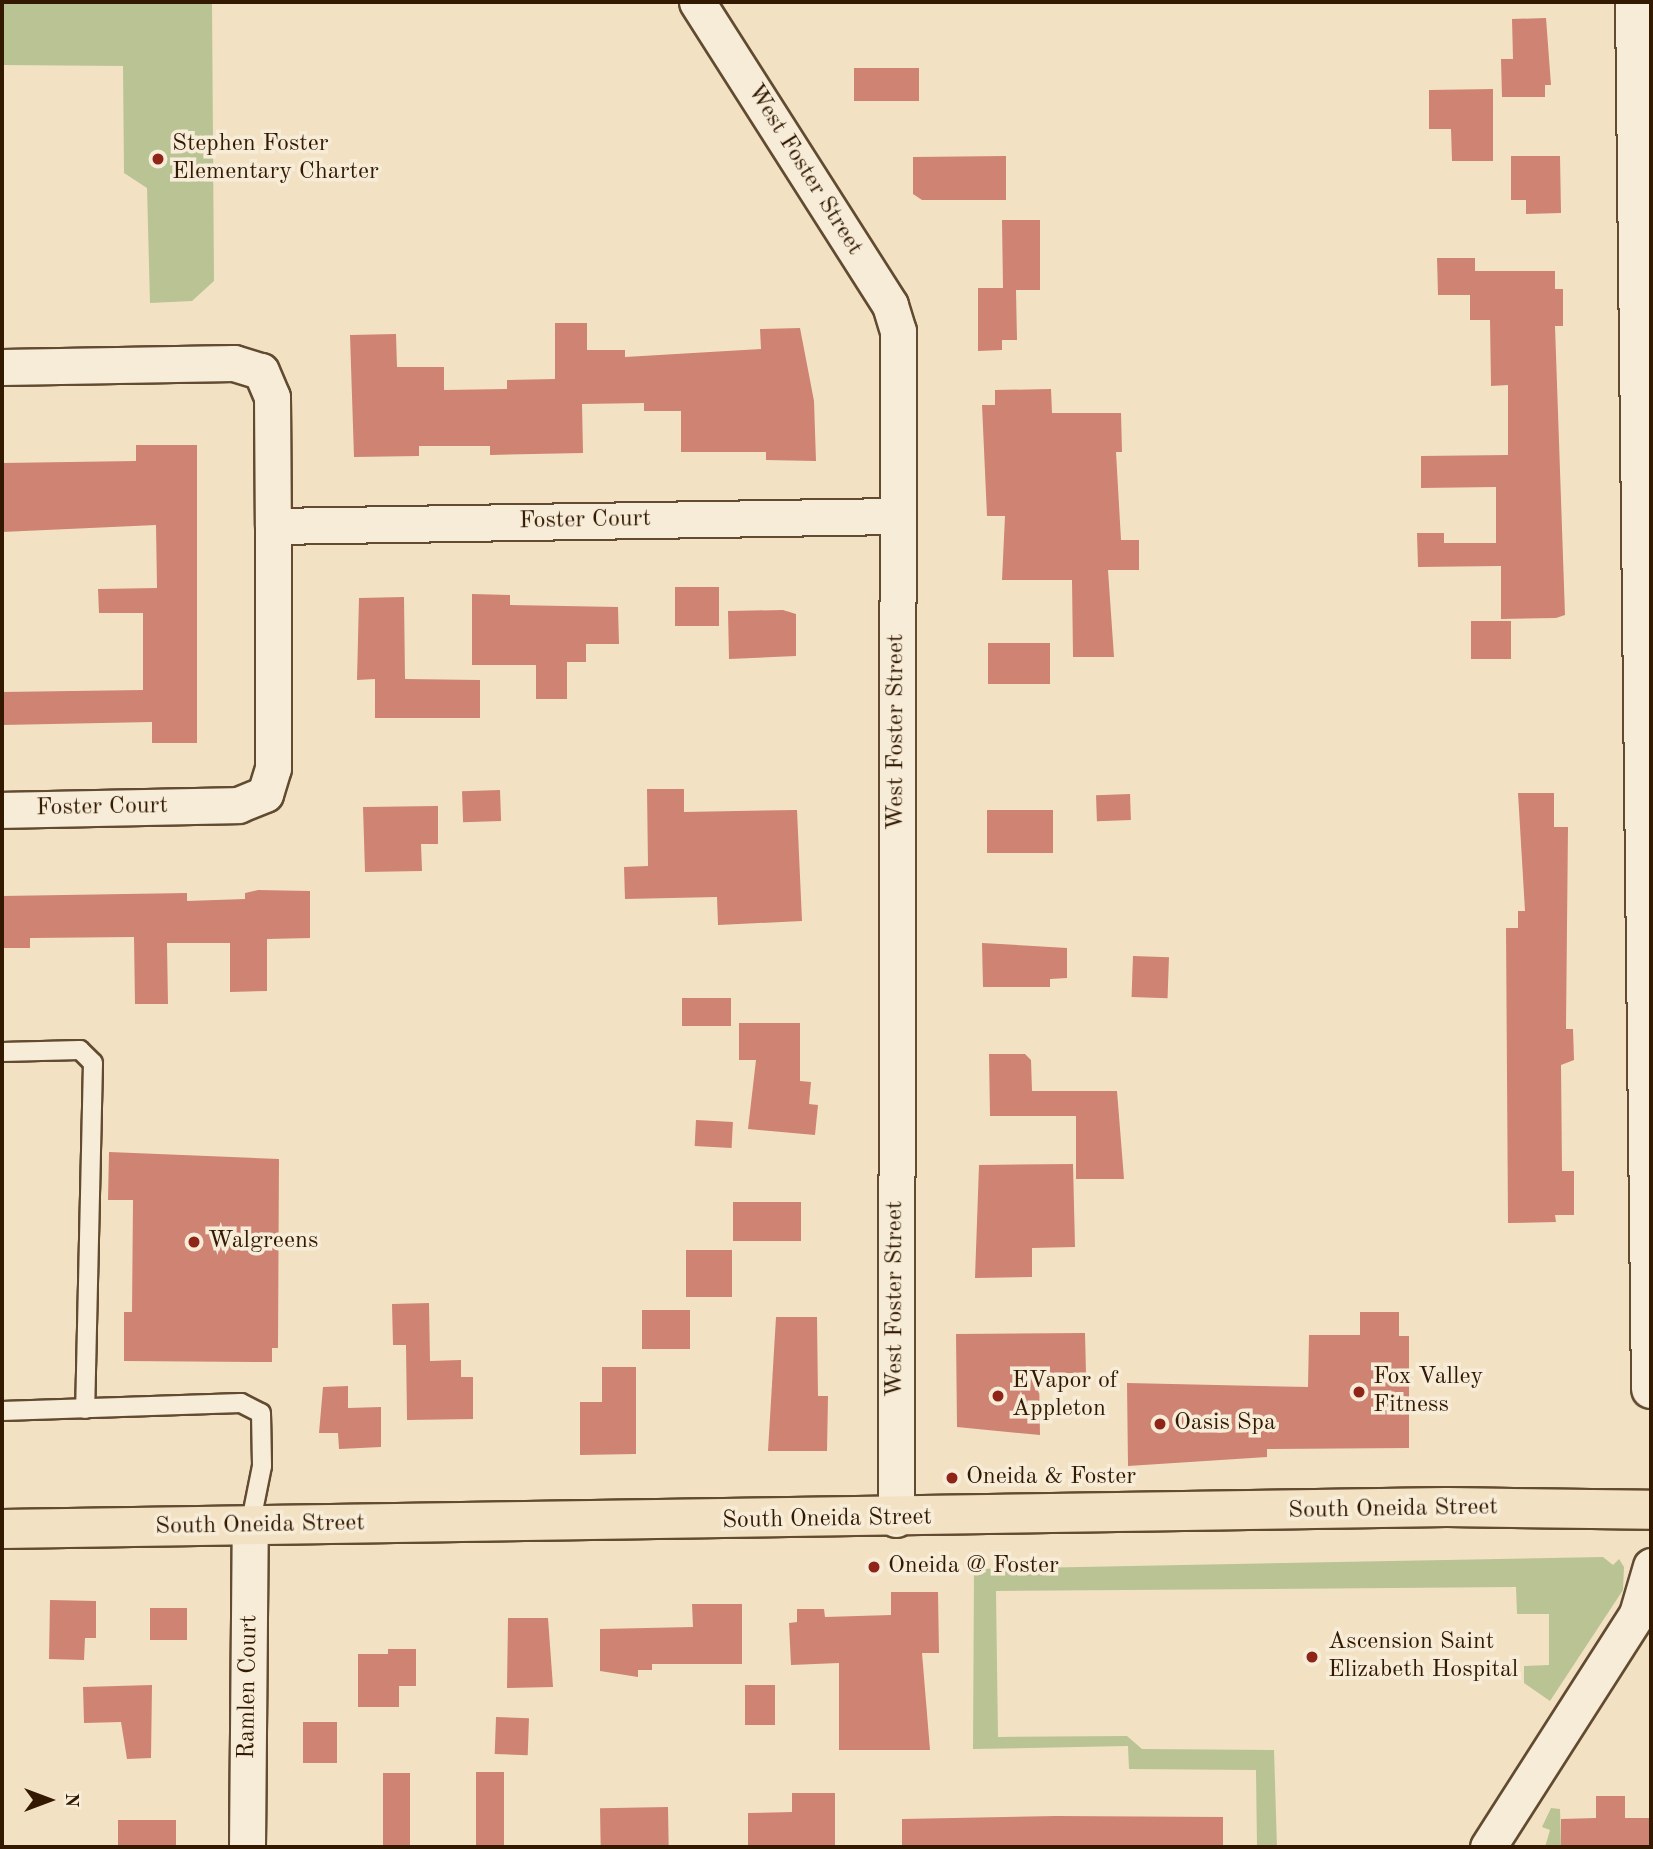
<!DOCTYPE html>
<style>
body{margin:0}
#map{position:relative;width:1653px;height:1849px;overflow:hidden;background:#f2e2c3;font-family:"Old Standard TT",serif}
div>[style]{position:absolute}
.green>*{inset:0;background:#bac394}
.building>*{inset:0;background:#cf8372;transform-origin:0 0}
.roads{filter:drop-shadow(2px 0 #624b31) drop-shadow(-2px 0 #624b31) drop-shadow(0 2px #624b31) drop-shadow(0 -2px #624b31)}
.lane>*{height:18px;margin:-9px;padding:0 9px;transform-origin:9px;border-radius:9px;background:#f7ecd8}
.street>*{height:35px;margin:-17.5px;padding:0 17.5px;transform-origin:17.5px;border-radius:17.5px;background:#f7ecd8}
.secondary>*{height:38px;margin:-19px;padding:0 19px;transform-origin:19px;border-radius:19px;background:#f7ecd8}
.primary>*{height:38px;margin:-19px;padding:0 19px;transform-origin:19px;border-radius:19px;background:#f2e2c3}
.dots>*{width:19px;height:19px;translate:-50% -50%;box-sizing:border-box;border:4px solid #f7ecd8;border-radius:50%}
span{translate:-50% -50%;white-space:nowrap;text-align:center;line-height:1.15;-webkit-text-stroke:7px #f7ecd8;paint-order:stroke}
.poi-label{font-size:24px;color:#321900}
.left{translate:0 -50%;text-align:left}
.street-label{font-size:24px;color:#321900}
.frame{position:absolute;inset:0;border:4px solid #321900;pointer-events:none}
.north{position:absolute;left:14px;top:1765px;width:70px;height:70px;-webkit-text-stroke:5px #f7ecd8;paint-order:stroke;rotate:90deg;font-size:19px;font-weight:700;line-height:28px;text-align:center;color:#321900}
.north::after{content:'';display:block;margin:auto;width:24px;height:32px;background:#321900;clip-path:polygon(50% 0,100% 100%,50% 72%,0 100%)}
</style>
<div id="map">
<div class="green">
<i style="clip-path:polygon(2px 2px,212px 2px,214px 281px,192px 301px,150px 303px,147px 188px,124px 173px,123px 66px,2px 65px)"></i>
<i style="clip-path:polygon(1603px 1557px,1613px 1565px,1619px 1559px,1624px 1567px,1623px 1590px,1550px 1701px,1524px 1683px,1524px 1666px,1549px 1665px,1549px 1614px,1517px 1614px,1516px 1587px,996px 1591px,998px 1737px,1127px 1736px,1142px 1749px,1274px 1750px,1277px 1847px,1257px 1847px,1256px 1770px,1129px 1769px,1128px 1746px,973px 1749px,974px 1569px)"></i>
<i style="clip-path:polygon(1551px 1808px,1560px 1809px,1561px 1847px,1545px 1847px,1550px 1830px,1542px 1827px)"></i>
</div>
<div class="building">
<i style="clip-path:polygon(1546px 18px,1551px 85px,1545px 85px,1545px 97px,1502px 97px,1501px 59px,1513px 59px,1512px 19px)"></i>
<i style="left:854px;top:68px;width:65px;height:33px"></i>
<i style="clip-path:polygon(1493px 89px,1493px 161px,1452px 161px,1451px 129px,1429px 129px,1429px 90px)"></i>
<i style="clip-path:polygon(1006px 156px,1006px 200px,922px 200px,913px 194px,913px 157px)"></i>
<i style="clip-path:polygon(1511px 156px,1560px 156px,1561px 213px,1526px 214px,1526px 200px,1511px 200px)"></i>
<i style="clip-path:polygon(1002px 220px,1040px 220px,1040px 290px,1016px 290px,1017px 340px,1002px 340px,1002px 350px,978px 351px,978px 288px,1003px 288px)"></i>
<i style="clip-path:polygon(1437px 258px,1475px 258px,1475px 271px,1555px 271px,1555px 289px,1563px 289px,1563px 326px,1555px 326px,1565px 615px,1556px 618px,1501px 619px,1501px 566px,1418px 567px,1417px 533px,1444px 533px,1444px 543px,1496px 543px,1496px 487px,1421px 488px,1421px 456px,1508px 455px,1508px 385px,1491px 386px,1490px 320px,1470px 320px,1470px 295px,1438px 295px)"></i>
<i style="clip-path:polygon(555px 323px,587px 323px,587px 350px,625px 350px,625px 357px,761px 349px,760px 329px,800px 328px,814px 401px,816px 461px,766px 460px,766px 452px,681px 452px,681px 411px,644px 411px,644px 403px,582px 404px,583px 453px,490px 455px,490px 446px,419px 446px,419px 456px,354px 457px,350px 335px,396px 334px,397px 367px,444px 367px,444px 390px,507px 389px,507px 380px,555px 379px)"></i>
<i style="clip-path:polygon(1051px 389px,1052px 413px,1121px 413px,1122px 452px,1116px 452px,1121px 540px,1139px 540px,1139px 570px,1108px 570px,1114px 657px,1073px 657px,1072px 580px,1002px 580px,1005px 516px,987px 516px,982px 405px,995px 405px,995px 390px)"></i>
<i style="clip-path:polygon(136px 445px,197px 445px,197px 743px,152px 743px,152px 722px,2px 725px,2px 692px,143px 690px,143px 613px,99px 613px,98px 589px,157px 588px,156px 525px,2px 532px,2px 463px,136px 461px)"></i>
<i style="left:675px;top:587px;width:44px;height:39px"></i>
<i style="clip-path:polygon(472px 594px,510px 595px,510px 605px,618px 607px,619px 644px,586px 644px,586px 662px,567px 662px,567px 699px,536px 699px,536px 665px,472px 665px)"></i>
<i style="clip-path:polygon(404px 597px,405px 679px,480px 680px,480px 718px,375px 718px,375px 679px,357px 680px,359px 598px)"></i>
<i style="clip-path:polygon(783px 610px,796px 614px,796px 656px,729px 659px,728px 611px)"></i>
<i style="left:1511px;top:621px;width:38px;height:40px;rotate:90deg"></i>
<i style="left:1050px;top:643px;width:41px;height:62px;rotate:90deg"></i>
<i style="clip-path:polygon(647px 789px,684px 789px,684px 812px,797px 810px,802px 921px,718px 925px,717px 897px,625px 899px,624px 867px,648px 866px)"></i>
<i style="left:500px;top:790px;width:31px;height:38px;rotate:88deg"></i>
<i style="clip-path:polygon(1518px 793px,1554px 793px,1554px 827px,1568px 827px,1566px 1029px,1573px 1029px,1574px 1060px,1561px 1065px,1562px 1171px,1574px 1171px,1574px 1215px,1555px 1215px,1556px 1222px,1508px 1223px,1506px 928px,1518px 928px,1518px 911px,1525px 911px)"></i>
<i style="left:1130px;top:794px;width:26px;height:34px;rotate:88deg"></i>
<i style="clip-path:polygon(438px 806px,438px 844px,421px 844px,422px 871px,365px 872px,363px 807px)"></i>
<i style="left:1053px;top:810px;width:43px;height:66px;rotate:90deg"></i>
<i style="clip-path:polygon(258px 890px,310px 891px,310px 938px,267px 939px,267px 991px,230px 992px,230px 943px,167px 943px,168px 1004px,135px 1004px,134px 937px,30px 938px,30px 948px,2px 948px,2px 896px,187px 893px,187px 901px,245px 899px,245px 893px)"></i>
<i style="clip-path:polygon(982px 943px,1067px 948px,1067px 978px,1050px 979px,1050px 987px,983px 987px)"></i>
<i style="left:1133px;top:956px;width:36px;height:41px;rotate:2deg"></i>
<i style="left:682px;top:998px;width:49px;height:28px"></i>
<i style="clip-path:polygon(739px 1023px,800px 1023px,800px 1081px,811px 1082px,809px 1104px,818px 1105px,815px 1135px,748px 1129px,756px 1060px,739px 1060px)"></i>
<i style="clip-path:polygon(989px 1054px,1025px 1054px,1031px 1060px,1032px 1091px,1117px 1091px,1124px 1179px,1076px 1179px,1076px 1116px,990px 1116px)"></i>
<i style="left:696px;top:1120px;width:37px;height:26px;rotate:3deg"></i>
<i style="clip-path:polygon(109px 1152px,279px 1159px,278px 1348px,272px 1348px,272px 1362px,124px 1361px,124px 1312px,132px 1312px,133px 1200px,108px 1200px)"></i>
<i style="clip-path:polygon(1073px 1164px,1075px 1247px,1032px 1248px,1032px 1277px,975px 1278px,979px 1165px)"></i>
<i style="left:733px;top:1202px;width:68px;height:39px"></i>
<i style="left:686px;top:1250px;width:46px;height:47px"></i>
<i style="clip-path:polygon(429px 1303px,430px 1361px,461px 1360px,461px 1377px,473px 1377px,473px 1419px,407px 1420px,406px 1345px,393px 1345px,392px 1304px)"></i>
<i style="left:642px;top:1310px;width:48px;height:39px"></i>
<i style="clip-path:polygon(1360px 1312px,1399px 1312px,1399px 1336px,1409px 1336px,1409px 1448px,1267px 1449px,1267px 1457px,1128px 1466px,1127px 1383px,1308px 1387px,1309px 1335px,1360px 1335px)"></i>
<i style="clip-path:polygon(776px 1317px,817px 1317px,818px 1396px,828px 1396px,827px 1451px,768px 1451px)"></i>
<i style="clip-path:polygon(1085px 1333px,1086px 1373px,1039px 1373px,1040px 1435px,957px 1427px,956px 1334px)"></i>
<i style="clip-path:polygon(602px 1367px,636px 1367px,636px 1454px,580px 1455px,580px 1402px,602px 1402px)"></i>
<i style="clip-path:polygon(348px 1386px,348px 1408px,381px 1407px,381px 1447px,339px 1449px,338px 1433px,319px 1433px,323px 1387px)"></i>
<i style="clip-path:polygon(891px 1592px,938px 1592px,939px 1653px,922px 1653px,930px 1750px,839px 1750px,839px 1663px,791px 1665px,789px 1623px,797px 1622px,797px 1609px,824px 1609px,825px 1617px,891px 1615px)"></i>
<i style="clip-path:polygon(50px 1600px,96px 1601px,96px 1638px,85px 1638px,84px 1660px,49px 1659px)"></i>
<i style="clip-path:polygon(692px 1604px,742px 1604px,742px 1664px,652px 1664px,652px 1670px,638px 1670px,638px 1677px,600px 1671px,600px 1629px,693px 1627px)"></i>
<i style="left:150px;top:1608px;width:37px;height:32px"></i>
<i style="clip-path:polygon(508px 1618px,548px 1618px,553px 1687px,507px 1688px)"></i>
<i style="clip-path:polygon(388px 1649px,416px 1649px,416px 1686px,399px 1686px,399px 1707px,358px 1707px,358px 1654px,388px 1654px)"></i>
<i style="clip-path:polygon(152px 1685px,151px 1758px,127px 1759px,121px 1722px,84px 1723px,83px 1687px)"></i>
<i style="left:745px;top:1685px;width:30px;height:40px"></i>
<i style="left:496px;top:1717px;width:33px;height:37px;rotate:2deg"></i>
<i style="left:303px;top:1722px;width:34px;height:41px"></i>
<i style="left:476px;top:1772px;width:28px;height:75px"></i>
<i style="left:383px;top:1773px;width:27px;height:74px"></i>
<i style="clip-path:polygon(792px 1793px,835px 1793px,835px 1847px,748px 1847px,748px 1813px,792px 1812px)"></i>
<i style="clip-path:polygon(1596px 1796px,1625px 1796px,1625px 1818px,1651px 1818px,1651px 1847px,1561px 1847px,1561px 1819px,1596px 1818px)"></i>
<i style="left:668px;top:1807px;width:40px;height:68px;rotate:89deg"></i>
<i style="clip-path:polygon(1056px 1816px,1223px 1817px,1223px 1847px,902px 1847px,902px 1819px)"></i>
<i style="left:176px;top:1820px;width:27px;height:58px;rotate:90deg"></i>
</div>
<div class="roads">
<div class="lane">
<i style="left:2px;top:1052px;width:78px;rotate:-1.5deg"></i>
<i style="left:80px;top:1050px;width:18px;rotate:45deg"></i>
<i style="left:93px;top:1063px;width:346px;rotate:91.3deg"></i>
<i style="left:2px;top:1411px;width:239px;rotate:-1.9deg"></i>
<i style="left:241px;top:1403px;width:22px;rotate:27deg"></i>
<i style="left:261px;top:1413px;width:53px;rotate:88.9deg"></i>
<i style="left:262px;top:1466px;width:61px;rotate:101.3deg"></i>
</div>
<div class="street">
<i style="left:697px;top:2px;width:359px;rotate:57.5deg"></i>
<i style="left:890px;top:305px;width:27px;rotate:73deg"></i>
<i style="left:898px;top:331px;width:1188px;rotate:90.1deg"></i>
<i style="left:2px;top:367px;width:232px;rotate:-1deg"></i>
<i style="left:234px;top:363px;width:28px;rotate:17deg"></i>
<i style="left:261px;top:371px;width:28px;rotate:67deg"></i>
<i style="left:272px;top:397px;width:129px;rotate:89.6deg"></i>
<i style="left:273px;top:526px;width:242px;rotate:90deg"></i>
<i style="left:273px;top:768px;width:27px;rotate:107deg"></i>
<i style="left:265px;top:794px;width:29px;rotate:158deg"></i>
<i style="left:238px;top:805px;width:236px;rotate:178.8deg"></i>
<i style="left:273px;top:526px;width:624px;rotate:-0.92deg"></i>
<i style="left:247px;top:1847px;width:321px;rotate:-89.5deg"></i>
<i style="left:1488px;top:1847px;width:277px;rotate:-57.4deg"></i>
<i style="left:1637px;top:1614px;width:50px;rotate:-73.7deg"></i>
</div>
<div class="secondary">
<i style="left:1635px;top:2px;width:1387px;rotate:89.34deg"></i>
</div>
<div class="primary">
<i style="left:2px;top:1529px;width:1445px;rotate:-0.87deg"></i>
<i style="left:1447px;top:1507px;width:204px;rotate:0.8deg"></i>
</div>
</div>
<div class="dots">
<i style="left:158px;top:159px;background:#8f2418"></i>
<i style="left:194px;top:1242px;background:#8f2418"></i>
<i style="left:1359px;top:1392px;background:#8f2418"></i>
<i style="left:998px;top:1396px;background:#8f2418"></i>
<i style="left:1160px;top:1424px;background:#8f2418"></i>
<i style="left:952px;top:1478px;background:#8f2418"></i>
<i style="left:874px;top:1567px;background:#8f2418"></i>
<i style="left:1312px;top:1657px;background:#8f2418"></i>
</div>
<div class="poi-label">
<span class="left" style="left:172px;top:159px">Stephen Foster<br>Elementary Charter</span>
<span class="left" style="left:208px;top:1242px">Walgreens</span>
<span class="left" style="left:1373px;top:1392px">Fox Valley<br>Fitness</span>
<span class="left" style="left:1012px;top:1396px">EVapor of<br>Appleton</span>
<span class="left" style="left:1174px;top:1424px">Oasis Spa</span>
<span class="left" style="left:966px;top:1478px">Oneida &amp; Foster</span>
<span class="left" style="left:888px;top:1567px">Oneida @ Foster</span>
<span class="left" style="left:1328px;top:1657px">Ascension Saint<br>Elizabeth Hospital</span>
</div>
<div class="street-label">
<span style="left:804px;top:170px;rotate:58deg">West Foster Street</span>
<span style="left:585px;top:521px;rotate:-1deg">Foster Court</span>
<span style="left:897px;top:732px;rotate:-90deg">West Foster Street</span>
<span style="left:102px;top:808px;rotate:-1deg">Foster Court</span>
<span style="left:896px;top:1299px;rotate:-90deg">West Foster Street</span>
<span style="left:1393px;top:1510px;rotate:-1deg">South Oneida Street</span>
<span style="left:827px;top:1520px;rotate:-1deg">South Oneida Street</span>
<span style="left:260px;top:1526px;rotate:-1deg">South Oneida Street</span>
<span style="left:249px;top:1687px;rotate:-89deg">Ramlen Court</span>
</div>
<div class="frame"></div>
<div class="north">N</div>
</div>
